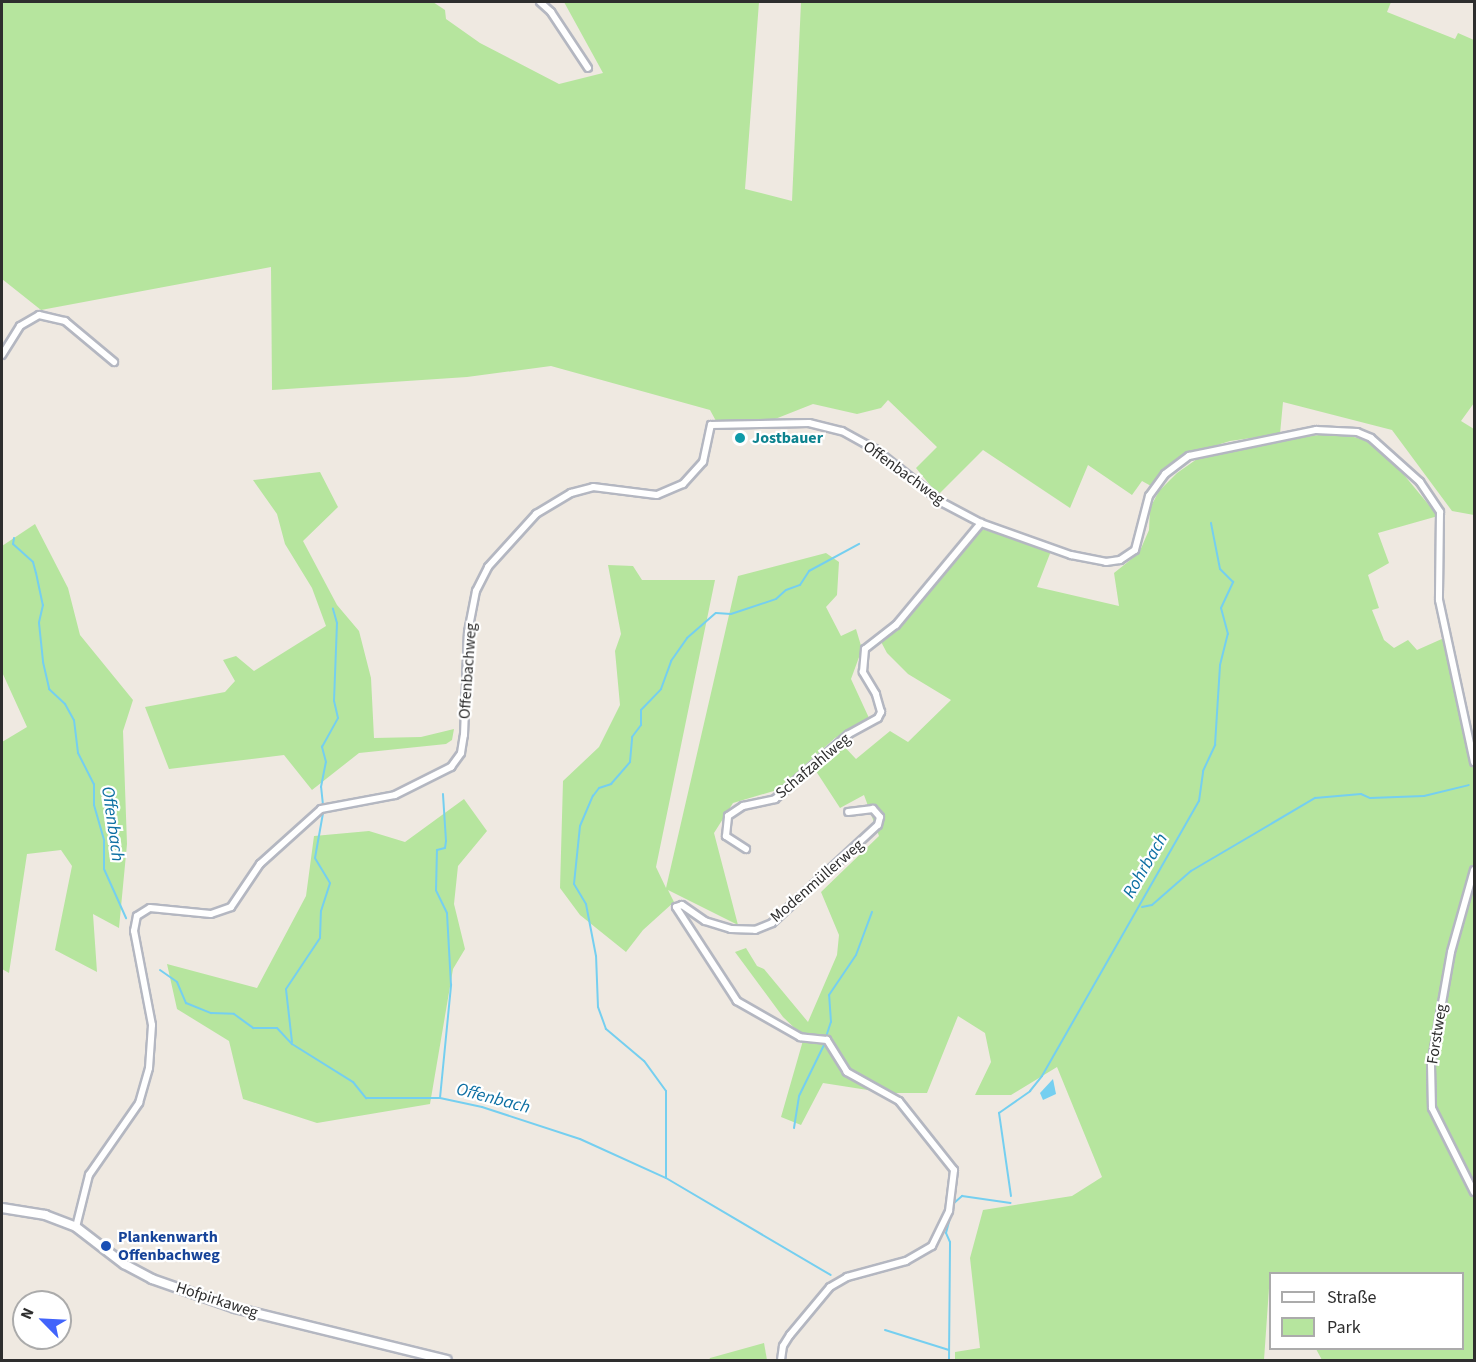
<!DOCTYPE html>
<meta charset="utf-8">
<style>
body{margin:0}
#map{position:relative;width:1476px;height:1362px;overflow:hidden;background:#efe9e1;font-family:"Source Sans 3",sans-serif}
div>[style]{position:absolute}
.green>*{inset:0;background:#b6e59e}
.water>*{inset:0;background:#75cff0}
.stream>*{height:2px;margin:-1px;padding:0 1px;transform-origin:1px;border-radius:1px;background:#75cff0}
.roads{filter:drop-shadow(2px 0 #b4b7c1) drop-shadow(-2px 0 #b4b7c1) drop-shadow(0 2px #b4b7c1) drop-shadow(0 -2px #b4b7c1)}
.street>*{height:6px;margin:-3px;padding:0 3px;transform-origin:3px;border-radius:3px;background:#fff}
.secondary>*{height:8px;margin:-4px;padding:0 4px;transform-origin:4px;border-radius:4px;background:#fff}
.dots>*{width:16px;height:16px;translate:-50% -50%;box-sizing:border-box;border:3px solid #fff;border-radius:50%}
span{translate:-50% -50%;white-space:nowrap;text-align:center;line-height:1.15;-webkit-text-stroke:4.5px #fff;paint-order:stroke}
.culture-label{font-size:16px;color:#0d838f;font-weight:700}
.left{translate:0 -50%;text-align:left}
.street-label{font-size:16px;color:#2e2e2e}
.transit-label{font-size:16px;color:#164399;font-weight:700}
.water-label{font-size:18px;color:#0d6fa3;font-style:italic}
.frame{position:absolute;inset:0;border:3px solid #2e2e2e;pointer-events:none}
.legend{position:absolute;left:1269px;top:1272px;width:195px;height:78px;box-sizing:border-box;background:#fff;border:2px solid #ababab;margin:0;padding:8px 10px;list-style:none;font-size:18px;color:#2e2e2e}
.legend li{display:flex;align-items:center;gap:12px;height:30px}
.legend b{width:30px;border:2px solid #ababab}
.north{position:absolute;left:12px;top:1290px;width:60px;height:60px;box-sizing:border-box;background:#fff;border:2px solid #ababab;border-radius:50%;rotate:294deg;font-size:16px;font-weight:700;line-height:24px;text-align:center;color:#2e2e2e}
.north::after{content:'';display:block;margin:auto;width:21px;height:27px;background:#4264fb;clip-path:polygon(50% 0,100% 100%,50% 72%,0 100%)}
</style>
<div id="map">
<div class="green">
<i style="clip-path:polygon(2px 2px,433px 2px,445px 10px,446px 19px,480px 43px,559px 84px,603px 73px,564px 2px,759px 2px,745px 189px,792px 201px,801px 2px,1391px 2px,1387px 12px,1455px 39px,1458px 33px,1474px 40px,1474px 403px,1461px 421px,1474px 429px,1474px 515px,1452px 511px,1392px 430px,1283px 402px,1280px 434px,1230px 441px,1179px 457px,1151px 486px,1142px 481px,1132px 495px,1088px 465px,1070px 508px,983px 450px,940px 493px,934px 490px,916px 468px,937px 447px,888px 400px,881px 408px,857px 414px,813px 404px,770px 421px,716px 421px,710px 410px,551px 366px,467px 377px,272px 390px,271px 267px,41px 310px,2px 279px)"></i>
<i style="clip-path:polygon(1338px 432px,1370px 442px,1390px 458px,1438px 516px,1378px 533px,1389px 563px,1368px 575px,1379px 608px,1372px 610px,1384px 640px,1394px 648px,1408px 640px,1417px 650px,1444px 638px,1474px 770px,1474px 1360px,1322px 1360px,1316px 1349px,1462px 1348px,1462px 1274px,1270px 1274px,1264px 1360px,955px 1360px,955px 1352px,980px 1348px,970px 1258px,983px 1210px,1072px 1196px,1102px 1177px,1057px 1067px,1011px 1095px,975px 1095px,991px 1062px,985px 1033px,958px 1016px,927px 1093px,887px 1093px,823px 1083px,801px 1125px,781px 1117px,804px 1037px,783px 1017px,735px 952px,746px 948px,757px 966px,764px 969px,808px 1022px,837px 955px,839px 935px,821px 892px,879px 836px,864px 795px,840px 808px,812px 765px,840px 742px,856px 759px,890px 731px,908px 742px,951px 700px,908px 674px,887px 653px,879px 638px,897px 628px,982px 529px,1051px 551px,1037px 587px,1119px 606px,1114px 573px,1139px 553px,1149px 530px,1150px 508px,1159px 491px,1177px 473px,1207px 452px)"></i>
<i style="clip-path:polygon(320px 472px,338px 507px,303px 541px,337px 605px,359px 631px,371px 678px,374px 738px,421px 737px,454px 729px,452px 740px,446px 744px,359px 753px,312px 790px,284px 755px,169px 769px,145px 707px,225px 692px,235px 681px,223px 660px,236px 656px,254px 671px,326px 626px,312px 588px,285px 544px,277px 514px,253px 480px)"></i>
<i style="clip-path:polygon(35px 524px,68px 588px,80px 635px,133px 700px,123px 731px,127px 844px,119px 928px,93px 914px,97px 972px,55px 950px,72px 866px,61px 850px,27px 854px,9px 973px,2px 969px,2px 742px,27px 727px,2px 672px,2px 546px)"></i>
<i style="clip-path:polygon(826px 553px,839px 562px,837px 595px,826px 607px,841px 636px,856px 629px,862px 649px,851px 679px,869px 718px,835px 738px,777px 790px,733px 803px,714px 833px,738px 925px,668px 890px,674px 902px,643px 930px,626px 952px,580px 915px,560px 888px,563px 781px,599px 747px,620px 705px,615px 651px,621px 634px,608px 565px,633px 566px,642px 580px,715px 580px,656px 867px,666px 888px,738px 576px)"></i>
<i style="clip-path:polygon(464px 799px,487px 831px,458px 866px,454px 904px,465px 949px,453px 969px,430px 1104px,317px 1123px,243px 1099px,229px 1041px,177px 1009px,167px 964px,257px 988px,306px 896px,314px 836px,369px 831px,405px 842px)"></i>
<i style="clip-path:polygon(764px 1343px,767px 1360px,709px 1360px,710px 1358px)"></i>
</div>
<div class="water">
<i style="clip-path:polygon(1053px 1079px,1056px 1094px,1043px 1100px,1040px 1093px)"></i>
</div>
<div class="stream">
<i style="left:14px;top:538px;width:6px;rotate:99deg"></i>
<i style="left:13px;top:544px;width:27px;rotate:42deg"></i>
<i style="left:33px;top:562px;width:11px;rotate:75deg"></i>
<i style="left:36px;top:573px;width:33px;rotate:78deg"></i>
<i style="left:43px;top:605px;width:18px;rotate:103deg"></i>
<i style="left:39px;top:623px;width:39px;rotate:84deg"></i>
<i style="left:43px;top:662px;width:28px;rotate:77deg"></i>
<i style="left:49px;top:689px;width:22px;rotate:43deg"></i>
<i style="left:65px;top:704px;width:18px;rotate:61deg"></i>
<i style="left:74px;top:720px;width:33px;rotate:83deg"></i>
<i style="left:78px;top:753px;width:35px;rotate:63deg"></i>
<i style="left:94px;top:784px;width:21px;rotate:90deg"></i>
<i style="left:94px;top:805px;width:37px;rotate:74deg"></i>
<i style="left:104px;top:841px;width:28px;rotate:90deg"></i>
<i style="left:104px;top:869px;width:54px;rotate:65.8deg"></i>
<i style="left:323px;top:805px;width:18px;rotate:-96deg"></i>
<i style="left:321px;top:787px;width:25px;rotate:-79deg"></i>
<i style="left:326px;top:762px;width:16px;rotate:-105deg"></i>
<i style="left:322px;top:747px;width:33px;rotate:-61deg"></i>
<i style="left:338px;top:718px;width:17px;rotate:-103deg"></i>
<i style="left:334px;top:701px;width:78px;rotate:-87.8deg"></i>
<i style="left:337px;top:623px;width:15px;rotate:-106deg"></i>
<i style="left:1142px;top:907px;width:10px;rotate:-11deg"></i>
<i style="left:1152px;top:905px;width:52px;rotate:-41.1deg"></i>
<i style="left:1191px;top:871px;width:144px;rotate:-30.5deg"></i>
<i style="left:1315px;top:798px;width:46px;rotate:-5deg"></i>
<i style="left:1361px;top:794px;width:10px;rotate:24deg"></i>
<i style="left:1370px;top:798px;width:54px;rotate:-2.1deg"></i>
<i style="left:1424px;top:796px;width:46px;rotate:-13.7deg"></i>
<i style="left:160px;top:970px;width:21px;rotate:35deg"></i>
<i style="left:177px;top:982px;width:23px;rotate:67deg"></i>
<i style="left:186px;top:1003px;width:27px;rotate:22deg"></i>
<i style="left:211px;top:1013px;width:23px;rotate:2deg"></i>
<i style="left:234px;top:1014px;width:24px;rotate:36deg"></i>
<i style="left:253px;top:1028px;width:24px"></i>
<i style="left:277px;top:1028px;width:22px;rotate:47deg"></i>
<i style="left:292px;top:1044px;width:72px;rotate:31.9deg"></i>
<i style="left:353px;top:1082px;width:21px;rotate:51deg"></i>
<i style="left:366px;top:1098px;width:74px"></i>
<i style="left:440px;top:1098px;width:43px;rotate:12.1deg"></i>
<i style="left:482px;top:1107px;width:103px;rotate:18.1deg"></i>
<i style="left:580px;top:1139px;width:94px;rotate:24.4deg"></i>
<i style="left:666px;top:1178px;width:191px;rotate:30.5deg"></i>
<i style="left:826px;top:1037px;width:16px;rotate:-72deg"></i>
<i style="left:831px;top:1022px;width:27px;rotate:-94deg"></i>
<i style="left:829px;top:995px;width:48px;rotate:-56deg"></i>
<i style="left:856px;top:955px;width:46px;rotate:-69.6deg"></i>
<i style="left:292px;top:1042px;width:53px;rotate:-96.5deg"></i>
<i style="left:286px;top:989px;width:61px;rotate:-56.3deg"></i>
<i style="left:320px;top:938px;width:27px;rotate:-88deg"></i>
<i style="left:321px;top:911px;width:29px;rotate:-72deg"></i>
<i style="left:330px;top:883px;width:29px;rotate:-121deg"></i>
<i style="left:315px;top:858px;width:46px;rotate:-79.9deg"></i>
<i style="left:440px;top:1098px;width:114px;rotate:-84.4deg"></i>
<i style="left:451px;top:985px;width:72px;rotate:-93.2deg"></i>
<i style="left:447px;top:913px;width:25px;rotate:-116deg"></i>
<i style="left:436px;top:890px;width:40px;rotate:-88.6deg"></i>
<i style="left:437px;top:850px;width:8px;rotate:-14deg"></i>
<i style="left:445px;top:848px;width:7px;rotate:-82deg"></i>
<i style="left:446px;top:841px;width:47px;rotate:-93.7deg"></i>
<i style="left:794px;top:1128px;width:32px;rotate:-81deg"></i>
<i style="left:799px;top:1096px;width:57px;rotate:-63.9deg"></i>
<i style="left:666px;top:1178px;width:87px;rotate:-90deg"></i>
<i style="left:666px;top:1091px;width:37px;rotate:-126deg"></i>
<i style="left:644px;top:1061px;width:50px;rotate:-139.9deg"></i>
<i style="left:606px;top:1029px;width:23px;rotate:-110deg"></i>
<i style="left:598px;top:1007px;width:51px;rotate:-92.2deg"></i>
<i style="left:596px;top:956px;width:53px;rotate:-100.9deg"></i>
<i style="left:586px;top:904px;width:23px;rotate:-121deg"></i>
<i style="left:574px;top:884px;width:58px;rotate:-84.1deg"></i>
<i style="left:580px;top:826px;width:33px;rotate:-67deg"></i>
<i style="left:593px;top:796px;width:10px;rotate:-53deg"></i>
<i style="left:599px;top:788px;width:13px;rotate:-18deg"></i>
<i style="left:611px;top:784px;width:29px;rotate:-49deg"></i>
<i style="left:630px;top:762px;width:25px;rotate:-85deg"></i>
<i style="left:632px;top:737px;width:15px;rotate:-53deg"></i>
<i style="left:641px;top:725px;width:15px;rotate:-90deg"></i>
<i style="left:641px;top:710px;width:29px;rotate:-46deg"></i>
<i style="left:661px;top:689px;width:30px;rotate:-70deg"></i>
<i style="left:671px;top:661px;width:28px;rotate:-55deg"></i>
<i style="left:687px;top:638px;width:38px;rotate:-41deg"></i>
<i style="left:716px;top:613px;width:15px;rotate:4deg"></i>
<i style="left:731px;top:614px;width:47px;rotate:-18.4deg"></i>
<i style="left:776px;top:599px;width:13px;rotate:-42deg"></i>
<i style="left:786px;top:590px;width:15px;rotate:-20deg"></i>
<i style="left:800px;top:585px;width:17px;rotate:-57deg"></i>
<i style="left:809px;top:571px;width:57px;rotate:-28.4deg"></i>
<i style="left:1011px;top:1196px;width:84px;rotate:-98.2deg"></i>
<i style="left:999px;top:1113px;width:38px;rotate:-35deg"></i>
<i style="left:1030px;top:1091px;width:19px;rotate:-51deg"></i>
<i style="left:1042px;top:1076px;width:317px;rotate:-60.3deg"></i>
<i style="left:1199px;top:801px;width:30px;rotate:-82deg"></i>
<i style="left:1203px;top:771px;width:29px;rotate:-65deg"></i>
<i style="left:1215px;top:745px;width:80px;rotate:-86.4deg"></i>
<i style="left:1220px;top:665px;width:32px;rotate:-76deg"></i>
<i style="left:1228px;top:634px;width:27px;rotate:-105deg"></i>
<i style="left:1221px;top:608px;width:29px;rotate:-65deg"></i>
<i style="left:1233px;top:582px;width:18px;rotate:-135deg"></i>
<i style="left:1220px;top:569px;width:47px;rotate:-101.1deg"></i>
<i style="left:885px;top:1330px;width:67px;rotate:17.4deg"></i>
<i style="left:949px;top:1360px;width:118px;rotate:-89.5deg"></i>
<i style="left:950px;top:1242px;width:10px;rotate:-114deg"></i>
<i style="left:946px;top:1233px;width:31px;rotate:-75deg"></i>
<i style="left:954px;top:1203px;width:11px;rotate:-41deg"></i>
<i style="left:962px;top:1196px;width:49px;rotate:8.1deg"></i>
</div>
<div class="roads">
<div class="street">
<i style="left:540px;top:2px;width:15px;rotate:42deg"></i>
<i style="left:551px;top:12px;width:67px;rotate:56.5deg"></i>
<i style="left:2px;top:355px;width:34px;rotate:-58deg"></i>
<i style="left:20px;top:326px;width:22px;rotate:-30deg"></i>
<i style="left:39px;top:315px;width:27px;rotate:13deg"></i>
<i style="left:65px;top:321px;width:64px;rotate:39.9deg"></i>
<i style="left:746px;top:849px;width:24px;rotate:-147deg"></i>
<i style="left:726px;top:836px;width:20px;rotate:-84deg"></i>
<i style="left:728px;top:816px;width:18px;rotate:-34deg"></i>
<i style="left:743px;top:806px;width:33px;rotate:-12deg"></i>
<i style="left:775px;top:799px;width:98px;rotate:-41.3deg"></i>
<i style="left:849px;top:734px;width:33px;rotate:-29deg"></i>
<i style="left:878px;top:718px;width:7px;rotate:-63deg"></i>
<i style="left:881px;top:712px;width:19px;rotate:-106deg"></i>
<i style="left:876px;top:694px;width:26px;rotate:-121deg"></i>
<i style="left:863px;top:672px;width:23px;rotate:-85deg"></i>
<i style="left:865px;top:649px;width:39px;rotate:-38deg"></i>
<i style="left:896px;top:625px;width:133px;rotate:-50.2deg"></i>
<i style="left:1474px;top:870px;width:85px;rotate:105.7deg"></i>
<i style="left:1451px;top:952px;width:115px;rotate:100deg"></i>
<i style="left:1431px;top:1065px;width:43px;rotate:88.7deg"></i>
<i style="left:1432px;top:1108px;width:94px;rotate:63.4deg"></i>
<i style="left:76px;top:1227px;width:54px;rotate:-76deg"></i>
<i style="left:89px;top:1175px;width:88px;rotate:-55.2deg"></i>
<i style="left:139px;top:1103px;width:36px;rotate:-74deg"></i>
<i style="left:149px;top:1068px;width:43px;rotate:-86deg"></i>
<i style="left:152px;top:1025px;width:96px;rotate:-100.8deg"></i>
<i style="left:134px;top:931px;width:15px;rotate:-79deg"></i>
<i style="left:137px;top:916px;width:15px;rotate:-32deg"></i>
<i style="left:150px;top:908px;width:61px;rotate:5.6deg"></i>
<i style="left:211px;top:914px;width:21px;rotate:-19deg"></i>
<i style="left:231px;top:907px;width:52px;rotate:-56deg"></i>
<i style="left:260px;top:864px;width:82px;rotate:-42deg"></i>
<i style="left:321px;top:809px;width:75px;rotate:-10.7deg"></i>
<i style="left:395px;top:795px;width:63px;rotate:-26.6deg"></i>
<i style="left:451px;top:767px;width:17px;rotate:-54deg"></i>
<i style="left:461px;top:753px;width:18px;rotate:-81deg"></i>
<i style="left:464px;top:735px;width:103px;rotate:-87.8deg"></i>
<i style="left:468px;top:632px;width:42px;rotate:-79deg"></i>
<i style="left:476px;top:591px;width:27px;rotate:-63deg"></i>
<i style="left:488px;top:567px;width:72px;rotate:-47.8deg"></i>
<i style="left:536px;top:514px;width:41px;rotate:-31deg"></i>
<i style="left:571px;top:493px;width:23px;rotate:-15deg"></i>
<i style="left:593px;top:487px;width:64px;rotate:7.1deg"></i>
<i style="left:657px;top:495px;width:28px;rotate:-23deg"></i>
<i style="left:683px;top:484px;width:30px;rotate:-48deg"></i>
<i style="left:703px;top:462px;width:38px;rotate:-78deg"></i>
<i style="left:711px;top:425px;width:98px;rotate:-1.2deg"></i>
<i style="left:809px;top:423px;width:34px;rotate:14deg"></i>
<i style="left:842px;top:431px;width:38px;rotate:29deg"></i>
<i style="left:875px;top:449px;width:87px;rotate:38.5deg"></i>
<i style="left:943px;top:503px;width:43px;rotate:27.8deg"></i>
<i style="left:981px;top:523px;width:96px;rotate:19.6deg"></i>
<i style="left:1071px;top:555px;width:36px;rotate:11deg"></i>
<i style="left:1106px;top:562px;width:14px;rotate:-8deg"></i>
<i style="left:1120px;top:560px;width:18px;rotate:-34deg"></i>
<i style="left:1135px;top:550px;width:56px;rotate:-75.5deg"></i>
<i style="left:1149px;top:496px;width:27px;rotate:-54deg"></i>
<i style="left:1165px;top:474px;width:30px;rotate:-37deg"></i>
<i style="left:1189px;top:456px;width:130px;rotate:-11.6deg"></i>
<i style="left:1316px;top:430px;width:41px;rotate:2.8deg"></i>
<i style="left:1357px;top:432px;width:15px;rotate:23deg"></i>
<i style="left:1371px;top:438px;width:66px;rotate:41.9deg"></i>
<i style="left:1420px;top:482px;width:36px;rotate:56deg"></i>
<i style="left:1440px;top:512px;width:88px;rotate:90.7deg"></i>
<i style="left:1439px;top:600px;width:166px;rotate:77.8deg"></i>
<i style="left:781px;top:1360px;width:14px;rotate:-82deg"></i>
<i style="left:783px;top:1346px;width:13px;rotate:-58deg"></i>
<i style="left:790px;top:1335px;width:62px;rotate:-50.2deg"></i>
<i style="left:830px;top:1287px;width:20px;rotate:-30deg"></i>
<i style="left:847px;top:1277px;width:61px;rotate:-15.2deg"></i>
<i style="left:906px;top:1261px;width:30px;rotate:-30deg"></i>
<i style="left:932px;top:1246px;width:39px;rotate:-64deg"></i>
<i style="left:949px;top:1211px;width:41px;rotate:-83deg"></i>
<i style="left:954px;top:1170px;width:88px;rotate:-128.6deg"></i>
<i style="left:899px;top:1101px;width:60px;rotate:-150.9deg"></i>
<i style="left:847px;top:1072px;width:38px;rotate:-122deg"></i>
<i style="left:827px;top:1040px;width:27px;rotate:-174deg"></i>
<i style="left:800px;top:1037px;width:73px;rotate:-150.3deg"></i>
<i style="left:737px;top:1001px;width:112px;rotate:-123deg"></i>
<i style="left:676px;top:907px;width:6px;rotate:-18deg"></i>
<i style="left:682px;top:905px;width:28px;rotate:35deg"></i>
<i style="left:705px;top:921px;width:27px;rotate:17deg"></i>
<i style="left:731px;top:929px;width:24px;rotate:2deg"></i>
<i style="left:755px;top:930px;width:18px;rotate:-22deg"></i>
<i style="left:772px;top:923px;width:144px;rotate:-42.8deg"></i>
<i style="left:878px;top:825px;width:8px;rotate:-76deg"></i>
<i style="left:880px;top:817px;width:11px;rotate:-131deg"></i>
<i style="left:873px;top:809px;width:25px;rotate:173deg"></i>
</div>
<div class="secondary">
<i style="left:2px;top:1208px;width:44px;rotate:9.2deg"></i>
<i style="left:45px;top:1215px;width:33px;rotate:21deg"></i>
<i style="left:76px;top:1227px;width:61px;rotate:37.6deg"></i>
<i style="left:124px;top:1264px;width:32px;rotate:28deg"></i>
<i style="left:152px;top:1279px;width:88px;rotate:19.3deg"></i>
<i style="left:235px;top:1308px;width:218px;rotate:13.8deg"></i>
</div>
</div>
<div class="dots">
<i style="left:740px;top:438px;background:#0f9aa8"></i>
<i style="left:106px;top:1246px;background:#1a4fb4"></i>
</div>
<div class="culture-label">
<span class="left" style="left:752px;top:438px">Jostbauer</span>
</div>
<div class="street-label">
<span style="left:904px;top:473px;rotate:36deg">Offenbachweg</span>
<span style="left:468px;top:671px;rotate:-86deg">Offenbachweg</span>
<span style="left:813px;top:766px;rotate:-40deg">Schafzahlweg</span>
<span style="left:817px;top:881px;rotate:-41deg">Modenmüllerweg</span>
<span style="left:1437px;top:1034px;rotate:-81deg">Forstweg</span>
<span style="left:217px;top:1300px;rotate:18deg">Hofpirkaweg</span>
</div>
<div class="transit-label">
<span class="left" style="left:118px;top:1246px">Plankenwarth<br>Offenbachweg</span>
</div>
<div class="water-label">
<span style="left:112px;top:824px;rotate:82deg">Offenbach</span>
<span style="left:1146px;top:866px;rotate:-60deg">Rohrbach</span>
<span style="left:493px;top:1099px;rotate:15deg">Offenbach</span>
</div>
<div class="frame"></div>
<ul class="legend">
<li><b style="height:8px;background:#fff"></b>Straße</li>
<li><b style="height:16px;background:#b6e59e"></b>Park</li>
</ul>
<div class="north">N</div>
</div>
